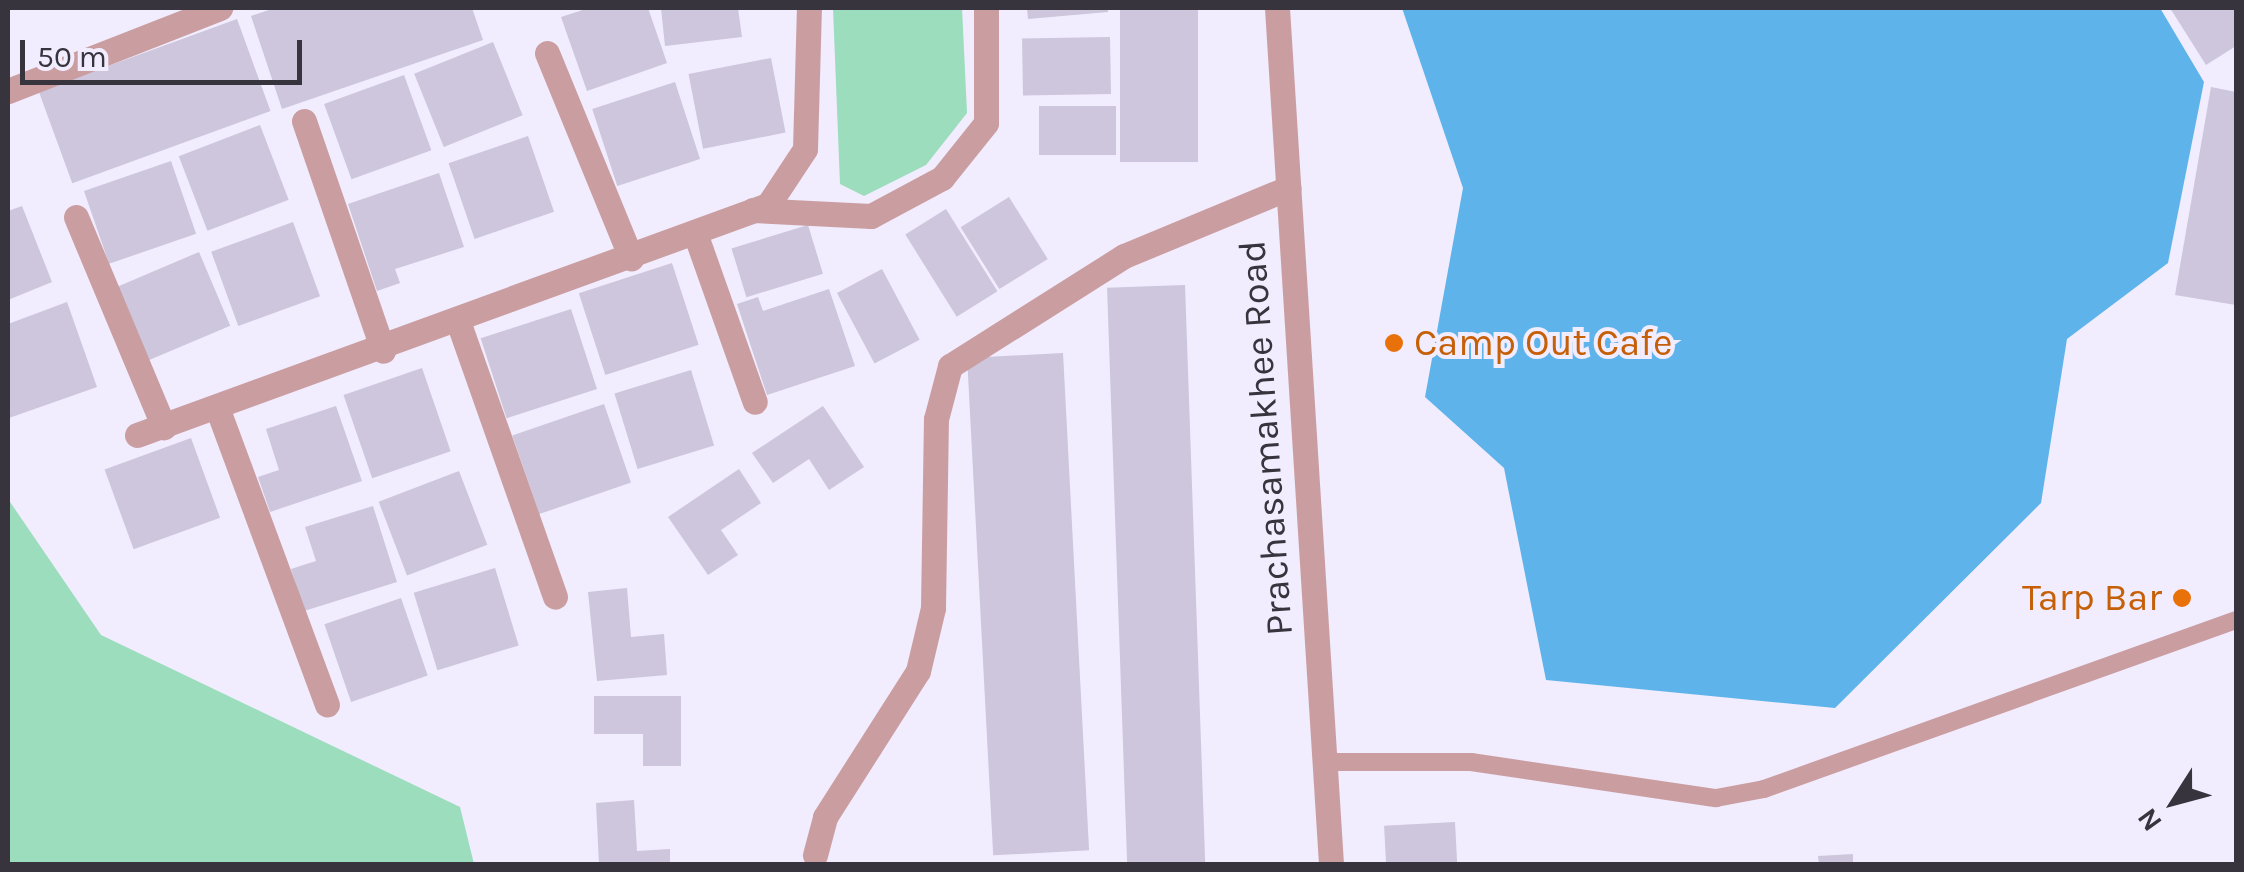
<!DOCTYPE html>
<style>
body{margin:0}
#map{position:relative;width:2244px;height:872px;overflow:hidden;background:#f1ecfe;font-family:Karla,sans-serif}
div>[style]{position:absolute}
.green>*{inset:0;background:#9bddbc}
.water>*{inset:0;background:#5eb4ea}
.building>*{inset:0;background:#cdc6dc;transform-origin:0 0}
.service>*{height:18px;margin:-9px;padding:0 9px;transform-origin:9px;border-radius:9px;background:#ca9ea1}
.minor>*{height:25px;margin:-12.5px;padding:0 12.5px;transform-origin:12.5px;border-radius:12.5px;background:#ca9ea1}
.tertiary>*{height:25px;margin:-12.5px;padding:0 12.5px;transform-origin:12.5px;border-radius:12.5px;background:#ca9ea1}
.dots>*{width:28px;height:28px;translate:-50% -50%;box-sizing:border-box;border:5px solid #f1ecfe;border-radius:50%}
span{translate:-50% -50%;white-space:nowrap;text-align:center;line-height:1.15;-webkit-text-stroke:8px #f1ecfe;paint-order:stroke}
.food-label{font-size:38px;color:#c56008}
.left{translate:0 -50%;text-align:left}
.right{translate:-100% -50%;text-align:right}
.street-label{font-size:38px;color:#37343d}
.frame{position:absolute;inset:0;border:10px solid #37343d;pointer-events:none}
.north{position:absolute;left:2124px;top:752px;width:100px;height:100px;-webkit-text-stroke:8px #f1ecfe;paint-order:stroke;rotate:234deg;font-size:28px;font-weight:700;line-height:40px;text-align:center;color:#37343d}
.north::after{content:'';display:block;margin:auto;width:35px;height:45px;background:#37343d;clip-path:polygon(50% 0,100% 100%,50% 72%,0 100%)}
.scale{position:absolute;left:20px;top:40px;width:282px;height:45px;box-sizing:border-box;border:5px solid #37343d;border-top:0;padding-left:12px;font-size:30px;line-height:35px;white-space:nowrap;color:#37343d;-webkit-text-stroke:8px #f1ecfe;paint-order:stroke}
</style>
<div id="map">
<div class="green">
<i style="clip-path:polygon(833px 8px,962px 8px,967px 113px,926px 165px,864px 196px,840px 184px)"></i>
<i style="clip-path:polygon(8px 499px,101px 635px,460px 807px,474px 864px,8px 864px)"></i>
</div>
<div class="water">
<i style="clip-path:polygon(1402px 8px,2160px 8px,2204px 82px,2168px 263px,2067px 339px,2041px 503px,1835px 708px,1546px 680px,1504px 468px,1425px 397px,1463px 188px)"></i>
</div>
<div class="building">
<i style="clip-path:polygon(275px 8px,472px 8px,483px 40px,282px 109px,251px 16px)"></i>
<i style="clip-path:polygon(589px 8px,648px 8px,667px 63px,587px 91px,561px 17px)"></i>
<i style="clip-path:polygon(661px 8px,738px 8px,742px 37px,665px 46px)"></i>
<i style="clip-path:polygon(1027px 8px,1108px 8px,1108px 12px,1028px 19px)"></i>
<i style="left:1120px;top:8px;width:78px;height:154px"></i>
<i style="clip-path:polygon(2170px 8px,2236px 8px,2236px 46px,2206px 65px)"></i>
<i style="left:237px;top:19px;width:98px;height:211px;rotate:70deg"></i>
<i style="left:1110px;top:37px;width:57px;height:88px;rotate:89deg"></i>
<i style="left:493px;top:42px;width:79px;height:85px;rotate:68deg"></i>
<i style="left:771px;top:58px;width:76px;height:84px;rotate:79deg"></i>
<i style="left:404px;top:75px;width:80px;height:85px;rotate:70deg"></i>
<i style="left:675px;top:82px;width:81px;height:87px;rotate:72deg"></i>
<i style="clip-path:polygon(2211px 87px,2236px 92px,2236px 305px,2175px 295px)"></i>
<i style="left:1039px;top:106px;width:77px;height:49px"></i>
<i style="left:260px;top:125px;width:80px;height:87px;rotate:69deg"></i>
<i style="left:528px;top:136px;width:80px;height:84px;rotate:71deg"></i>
<i style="left:171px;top:161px;width:77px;height:92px;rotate:71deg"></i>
<i style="clip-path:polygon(439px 173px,464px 247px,395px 269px,400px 283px,377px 291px,348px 204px)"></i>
<i style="left:1009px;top:197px;width:73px;height:57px;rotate:58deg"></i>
<i style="clip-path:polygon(22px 206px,52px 282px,8px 300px,8px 211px)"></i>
<i style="left:946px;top:209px;width:97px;height:48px;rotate:58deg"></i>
<i style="left:293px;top:222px;width:79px;height:87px;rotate:70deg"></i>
<i style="left:808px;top:225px;width:51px;height:80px;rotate:73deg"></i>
<i style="left:199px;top:252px;width:80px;height:90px;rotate:67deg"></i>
<i style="left:672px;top:263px;width:86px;height:98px;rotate:72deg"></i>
<i style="left:882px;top:269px;width:80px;height:51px;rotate:62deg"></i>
<i style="left:1185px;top:285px;width:579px;height:78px;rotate:88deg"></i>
<i style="clip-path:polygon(829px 289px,855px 366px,767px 395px,737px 304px,758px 297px,763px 311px)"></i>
<i style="clip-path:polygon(67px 302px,97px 387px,9px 418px,8px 324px)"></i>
<i style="left:571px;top:309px;width:84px;height:95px;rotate:72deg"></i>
<i style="left:1063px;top:353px;width:498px;height:96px;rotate:87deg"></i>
<i style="left:422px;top:368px;width:88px;height:83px;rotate:71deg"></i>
<i style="left:691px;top:370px;width:79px;height:80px;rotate:73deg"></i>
<i style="left:604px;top:404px;width:83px;height:97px;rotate:71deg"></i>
<i style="clip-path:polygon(336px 406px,362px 481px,270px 512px,258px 477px,279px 470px,266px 429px)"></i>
<i style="clip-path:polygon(823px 406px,864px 467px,829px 490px,809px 459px,773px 483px,752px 453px)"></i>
<i style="left:191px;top:438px;width:85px;height:92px;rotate:70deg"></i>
<i style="clip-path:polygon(739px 469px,761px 503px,721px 530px,738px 555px,708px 575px,668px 517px)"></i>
<i style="left:459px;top:471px;width:79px;height:86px;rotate:69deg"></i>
<i style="clip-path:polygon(373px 506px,397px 582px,304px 611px,291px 569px,316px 561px,305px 527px)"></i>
<i style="left:495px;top:568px;width:81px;height:85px;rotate:73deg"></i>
<i style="clip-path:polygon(627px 588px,631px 637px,664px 634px,667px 675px,597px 681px,588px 592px)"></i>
<i style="left:401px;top:598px;width:82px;height:81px;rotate:71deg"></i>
<i style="clip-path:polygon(594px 696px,681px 696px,681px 766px,643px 766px,643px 734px,594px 734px)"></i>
<i style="clip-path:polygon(634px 800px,637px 851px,670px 849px,670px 864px,599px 864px,596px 803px)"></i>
<i style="left:1455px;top:822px;width:40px;height:71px;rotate:87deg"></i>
<i style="clip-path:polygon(1853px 854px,1853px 864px,1819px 864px,1818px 856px)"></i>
</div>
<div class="service">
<i style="left:1324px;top:762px;width:147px"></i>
<i style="left:1471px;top:762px;width:248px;rotate:8.4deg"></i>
<i style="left:1716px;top:798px;width:49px;rotate:-10.6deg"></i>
<i style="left:1764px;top:789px;width:501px;rotate:-19.7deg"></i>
</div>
<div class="minor">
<i style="left:547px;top:53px;width:222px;rotate:67.7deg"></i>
<i style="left:8px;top:91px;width:228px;rotate:-21.4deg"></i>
<i style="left:304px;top:121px;width:243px;rotate:71deg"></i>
<i style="left:753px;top:210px;width:118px;rotate:2.9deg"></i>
<i style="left:871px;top:216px;width:81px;rotate:-28.2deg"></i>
<i style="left:942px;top:178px;width:70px;rotate:-51.3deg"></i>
<i style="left:986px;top:123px;width:115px;rotate:-90deg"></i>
<i style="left:76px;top:217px;width:228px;rotate:67.3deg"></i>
<i style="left:695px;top:233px;width:179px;rotate:70.5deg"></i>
<i style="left:459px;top:324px;width:289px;rotate:70.6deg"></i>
<i style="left:218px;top:410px;width:314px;rotate:69.7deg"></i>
<i style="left:137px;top:435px;width:672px;rotate:-20.03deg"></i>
<i style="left:768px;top:205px;width:67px;rotate:-56.5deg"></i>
<i style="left:805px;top:149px;width:141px;rotate:-88.4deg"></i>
<i style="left:815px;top:855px;width:39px;rotate:-75deg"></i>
<i style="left:825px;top:817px;width:173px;rotate:-57.5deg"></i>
<i style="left:918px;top:671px;width:65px;rotate:-76.6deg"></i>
<i style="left:933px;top:608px;width:189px;rotate:-89.1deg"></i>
<i style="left:936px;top:419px;width:55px;rotate:-75.2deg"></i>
<i style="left:950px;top:366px;width:206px;rotate:-32.3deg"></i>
<i style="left:1124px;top:256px;width:178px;rotate:-22.5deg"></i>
</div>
<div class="tertiary">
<i style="left:1277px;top:8px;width:858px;rotate:86.39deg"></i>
</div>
<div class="dots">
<i style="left:1394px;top:343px;background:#e8710a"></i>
<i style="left:2182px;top:598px;background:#e8710a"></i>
</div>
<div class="food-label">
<span class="left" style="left:1414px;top:343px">Camp Out Cafe</span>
<span class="right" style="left:2162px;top:598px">Tarp Bar</span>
</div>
<div class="street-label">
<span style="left:1266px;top:438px;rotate:-94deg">Prachasamakhee Road</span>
</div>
<div class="frame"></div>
<div class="north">N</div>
<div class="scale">50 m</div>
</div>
